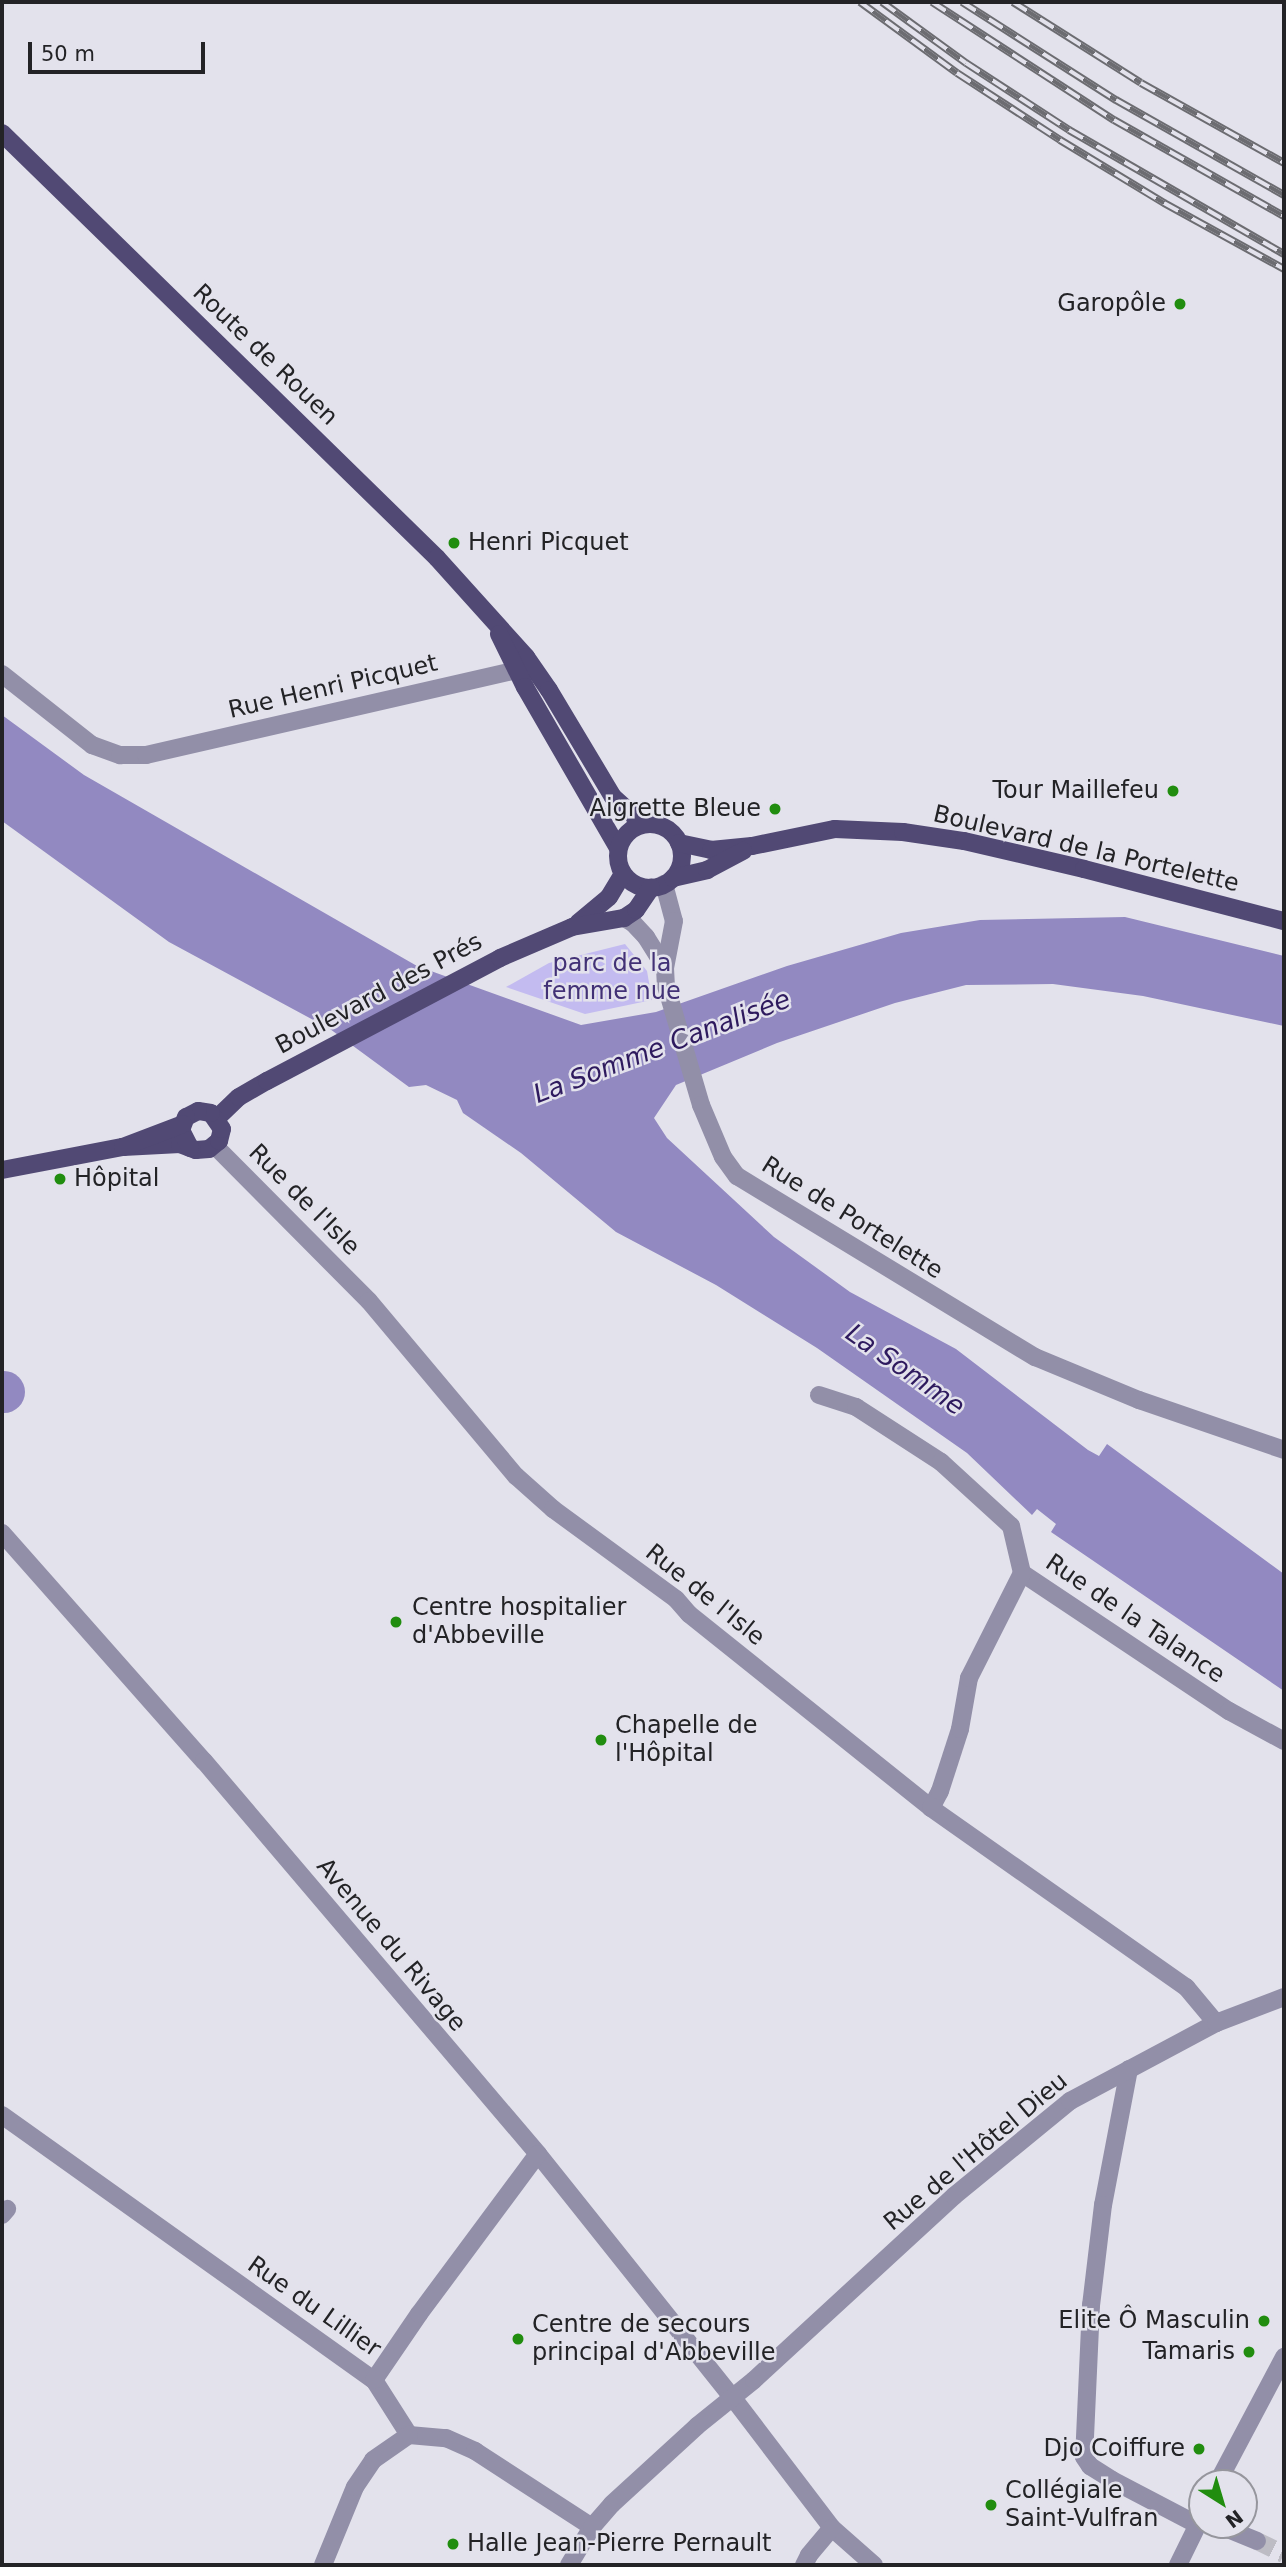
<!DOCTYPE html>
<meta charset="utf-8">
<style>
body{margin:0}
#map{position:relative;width:1286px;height:2567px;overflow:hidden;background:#e3e2ec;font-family:"DejaVu Sans",sans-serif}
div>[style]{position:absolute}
.green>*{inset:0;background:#c3bbf0}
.water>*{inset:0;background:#9289c1}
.river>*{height:42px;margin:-21px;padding:0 21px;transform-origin:21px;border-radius:21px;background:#9289c1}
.minor-tunnel>*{height:18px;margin-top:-9px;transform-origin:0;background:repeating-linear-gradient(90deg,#bdbcc4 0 18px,transparent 0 27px)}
.minor>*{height:18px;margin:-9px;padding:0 9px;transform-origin:9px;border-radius:9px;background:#928fa8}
.tertiary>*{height:18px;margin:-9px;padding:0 9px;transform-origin:9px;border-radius:9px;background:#928fa8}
.primary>*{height:18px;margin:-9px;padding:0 9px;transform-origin:9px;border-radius:9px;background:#514974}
.primary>.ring{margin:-9px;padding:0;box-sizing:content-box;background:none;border:18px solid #514974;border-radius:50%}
.rail>*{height:8px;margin-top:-4px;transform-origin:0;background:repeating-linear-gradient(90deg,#e3e2ec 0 16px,#6c6c71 0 32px);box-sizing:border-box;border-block:2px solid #6c6c71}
.dots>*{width:19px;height:19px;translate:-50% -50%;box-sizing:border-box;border:4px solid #e3e2ec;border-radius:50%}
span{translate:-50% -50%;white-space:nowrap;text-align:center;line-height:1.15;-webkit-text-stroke:5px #e3e2ec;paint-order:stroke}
.poi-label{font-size:24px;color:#232326}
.right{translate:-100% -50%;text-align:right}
.left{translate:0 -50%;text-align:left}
.street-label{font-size:24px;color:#232326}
.park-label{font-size:24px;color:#423176}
.water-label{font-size:26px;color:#2e1a5e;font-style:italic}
.frame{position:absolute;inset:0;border:4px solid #232326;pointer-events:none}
.north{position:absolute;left:1188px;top:2469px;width:70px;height:70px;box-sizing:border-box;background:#e3e2ec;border:2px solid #96969d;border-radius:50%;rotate:143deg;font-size:19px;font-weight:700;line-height:28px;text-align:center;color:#232326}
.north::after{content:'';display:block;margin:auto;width:24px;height:32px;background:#218d0f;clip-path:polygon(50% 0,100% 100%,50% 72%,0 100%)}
.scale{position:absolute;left:28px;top:42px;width:177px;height:32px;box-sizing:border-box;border:4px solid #232326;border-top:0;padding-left:9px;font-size:21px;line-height:24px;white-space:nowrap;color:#232326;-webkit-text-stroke:5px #e3e2ec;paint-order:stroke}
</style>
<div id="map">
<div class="green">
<i style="clip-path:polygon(625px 944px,647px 971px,652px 1000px,585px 1014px,506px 987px,549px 963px)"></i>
</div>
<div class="water">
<i style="clip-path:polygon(2px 715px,84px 775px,417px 966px,581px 1025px,656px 1012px,787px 966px,901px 933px,980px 920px,1125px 917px,1284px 956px,1284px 1026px,1143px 996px,1053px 984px,966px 985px,895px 1003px,777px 1043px,676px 1085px,654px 1118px,667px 1138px,774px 1237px,850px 1292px,956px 1349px,1088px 1450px,1099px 1456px,1107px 1444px,1284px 1574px,1284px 1691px,1051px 1532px,1056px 1524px,1037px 1509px,1032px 1515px,967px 1453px,817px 1348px,716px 1285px,616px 1232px,521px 1153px,463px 1113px,457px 1100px,426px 1085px,409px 1087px,330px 1029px,169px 942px,2px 821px)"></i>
</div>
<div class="river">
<i style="left:2px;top:1392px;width:2px"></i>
</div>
<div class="minor-tunnel">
<i style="left:1257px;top:2541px;width:30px;rotate:26deg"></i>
</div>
<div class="minor">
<i style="left:2px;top:674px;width:115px;rotate:38.3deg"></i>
<i style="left:92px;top:745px;width:30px;rotate:20deg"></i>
<i style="left:120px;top:755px;width:26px"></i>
<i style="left:146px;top:755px;width:380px;rotate:-12.9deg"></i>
<i style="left:516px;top:670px;width:13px;rotate:-32deg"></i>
<i style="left:664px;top:884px;width:38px;rotate:75deg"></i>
<i style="left:674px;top:921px;width:48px;rotate:100.8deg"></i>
<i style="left:665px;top:968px;width:18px;rotate:87deg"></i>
<i style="left:666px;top:986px;width:124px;rotate:73.6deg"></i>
<i style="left:701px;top:1105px;width:56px;rotate:67.1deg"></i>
<i style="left:723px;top:1157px;width:24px;rotate:54deg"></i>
<i style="left:737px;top:1176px;width:349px;rotate:31.3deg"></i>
<i style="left:1035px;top:1357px;width:113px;rotate:22.5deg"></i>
<i style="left:1139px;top:1400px;width:153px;rotate:19deg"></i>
<i style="left:624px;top:918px;width:10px;rotate:29deg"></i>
<i style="left:633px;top:923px;width:19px;rotate:47deg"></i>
<i style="left:646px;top:937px;width:36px;rotate:58deg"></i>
<i style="left:215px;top:1146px;width:218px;rotate:45.2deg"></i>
<i style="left:369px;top:1301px;width:229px;rotate:50deg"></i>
<i style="left:516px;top:1476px;width:50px;rotate:41.7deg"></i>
<i style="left:553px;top:1509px;width:152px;rotate:36.2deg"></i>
<i style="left:676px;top:1599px;width:20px;rotate:49deg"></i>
<i style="left:689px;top:1614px;width:310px;rotate:38.7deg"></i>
<i style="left:931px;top:1808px;width:312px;rotate:35.1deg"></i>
<i style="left:1186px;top:1987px;width:47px;rotate:50.2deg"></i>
<i style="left:819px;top:1395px;width:39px;rotate:18deg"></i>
<i style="left:856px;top:1407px;width:101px;rotate:32.9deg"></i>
<i style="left:941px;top:1462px;width:95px;rotate:42.4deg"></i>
<i style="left:1011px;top:1526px;width:48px;rotate:76.8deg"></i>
<i style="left:1022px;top:1573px;width:249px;rotate:33.7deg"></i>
<i style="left:1229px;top:1711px;width:63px;rotate:28.6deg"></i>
<i style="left:2px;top:1533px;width:305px;rotate:48.5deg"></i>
<i style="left:204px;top:1761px;width:516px;rotate:49.64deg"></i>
<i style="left:538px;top:2154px;width:312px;rotate:51.4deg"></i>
<i style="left:733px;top:2398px;width:163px;rotate:52.7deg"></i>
<i style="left:832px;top:2528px;width:56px;rotate:41.4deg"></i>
<i style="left:931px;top:1808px;width:19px;rotate:-62deg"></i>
<i style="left:940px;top:1791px;width:65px;rotate:-72.1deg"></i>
<i style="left:960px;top:1729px;width:52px;rotate:-80deg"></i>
<i style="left:969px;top:1678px;width:118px;rotate:-63.2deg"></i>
<i style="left:1129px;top:2069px;width:138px;rotate:100.8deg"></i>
<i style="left:1103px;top:2205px;width:101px;rotate:96.8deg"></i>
<i style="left:1091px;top:2305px;width:152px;rotate:92.6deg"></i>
<i style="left:1084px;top:2457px;width:11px;rotate:56deg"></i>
<i style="left:1090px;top:2466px;width:26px;rotate:32deg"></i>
<i style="left:1112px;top:2480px;width:97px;rotate:27.6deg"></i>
<i style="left:2px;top:2115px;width:457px;rotate:35.5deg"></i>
<i style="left:374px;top:2380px;width:65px;rotate:57.5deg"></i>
<i style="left:409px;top:2435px;width:37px;rotate:5deg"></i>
<i style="left:446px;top:2438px;width:32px;rotate:24deg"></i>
<i style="left:475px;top:2451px;width:140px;rotate:33deg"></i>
<i style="left:2px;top:2215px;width:8px;rotate:-50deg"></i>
<i style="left:374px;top:2380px;width:80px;rotate:-55.7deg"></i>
<i style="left:419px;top:2314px;width:199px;rotate:-53.4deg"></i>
<i style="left:1218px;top:2525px;width:42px;rotate:22.3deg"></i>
<i style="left:323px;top:2565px;width:84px;rotate:-67.7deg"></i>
<i style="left:355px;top:2487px;width:32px;rotate:-56deg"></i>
<i style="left:373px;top:2460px;width:44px;rotate:-34.8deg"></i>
<i style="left:569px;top:2565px;width:44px;rotate:-58.8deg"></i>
<i style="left:592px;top:2527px;width:30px;rotate:-49deg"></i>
<i style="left:612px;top:2504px;width:115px;rotate:-42.5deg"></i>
<i style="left:697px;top:2426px;width:73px;rotate:-38.9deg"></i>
<i style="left:754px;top:2380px;width:272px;rotate:-42.6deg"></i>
<i style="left:954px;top:2196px;width:150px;rotate:-39.3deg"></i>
<i style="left:1070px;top:2101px;width:166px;rotate:-28.1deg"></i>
<i style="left:1216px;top:2023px;width:73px;rotate:-20.9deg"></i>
<i style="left:804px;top:2565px;width:11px;rotate:-63deg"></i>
<i style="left:809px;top:2555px;width:35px;rotate:-50deg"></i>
</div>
<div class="tertiary">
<i style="left:1221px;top:2476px;width:135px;rotate:-62.1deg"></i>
<i style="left:1178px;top:2565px;width:55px;rotate:-63.9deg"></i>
</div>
<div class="primary">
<i style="left:2px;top:133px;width:608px;rotate:44.33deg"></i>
<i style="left:437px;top:558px;width:133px;rotate:48deg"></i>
<i style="left:526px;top:657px;width:40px;rotate:55.1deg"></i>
<i style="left:549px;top:690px;width:125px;rotate:59.1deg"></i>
<i style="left:613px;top:797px;width:40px;rotate:42deg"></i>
<i style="left:499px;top:634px;width:59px;rotate:63.9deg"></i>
<i style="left:525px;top:687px;width:186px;rotate:60deg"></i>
<i class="ring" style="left:618px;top:824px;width:46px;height:46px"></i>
<i style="left:679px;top:843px;width:33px;rotate:12deg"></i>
<i style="left:711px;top:850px;width:41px;rotate:-5.6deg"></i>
<i style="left:752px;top:846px;width:85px;rotate:-11.6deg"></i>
<i style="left:835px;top:829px;width:68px;rotate:2.5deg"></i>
<i style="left:903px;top:832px;width:62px;rotate:8.4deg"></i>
<i style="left:964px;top:841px;width:123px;rotate:13.1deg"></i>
<i style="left:1084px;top:869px;width:207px;rotate:14.6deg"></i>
<i style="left:673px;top:878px;width:35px;rotate:-13deg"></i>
<i style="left:707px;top:870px;width:41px;rotate:-27.8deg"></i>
<i style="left:578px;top:923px;width:40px;rotate:-40deg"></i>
<i style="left:609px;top:897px;width:27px;rotate:-59deg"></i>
<i style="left:217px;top:1118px;width:30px;rotate:-44deg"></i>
<i style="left:239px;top:1097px;width:32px;rotate:-30deg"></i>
<i style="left:267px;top:1081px;width:263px;rotate:-27.8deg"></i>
<i style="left:500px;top:958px;width:78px;rotate:-23.3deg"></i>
<i style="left:572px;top:927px;width:53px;rotate:-9.8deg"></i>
<i style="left:624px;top:918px;width:14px;rotate:-34deg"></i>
<i style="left:636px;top:910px;width:27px;rotate:-56deg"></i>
<i style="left:123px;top:1147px;width:57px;rotate:-3deg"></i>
<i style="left:180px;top:1144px;width:17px;rotate:21deg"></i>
<i style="left:196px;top:1150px;width:13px;rotate:-4deg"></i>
<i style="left:209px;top:1149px;width:13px;rotate:-39deg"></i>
<i style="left:219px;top:1141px;width:12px;rotate:-76deg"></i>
<i style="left:222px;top:1129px;width:19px;rotate:-125deg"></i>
<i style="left:211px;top:1113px;width:13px;rotate:-171deg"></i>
<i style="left:198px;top:1111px;width:13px;rotate:153deg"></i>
<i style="left:186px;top:1117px;width:14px;rotate:111deg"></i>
<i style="left:181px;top:1130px;width:20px;rotate:63deg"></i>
<i style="left:2px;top:1170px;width:123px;rotate:-10.8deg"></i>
<i style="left:123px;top:1147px;width:64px;rotate:-21deg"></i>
</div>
<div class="rail">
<i style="left:860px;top:2px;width:120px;rotate:36.2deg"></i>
<i style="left:957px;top:73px;width:123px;rotate:33deg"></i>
<i style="left:1060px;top:140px;width:122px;rotate:31.2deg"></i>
<i style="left:1164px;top:203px;width:137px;rotate:28.8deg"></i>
<i style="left:882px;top:2px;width:104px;rotate:36deg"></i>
<i style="left:966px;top:63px;width:123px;rotate:33deg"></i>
<i style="left:1069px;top:130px;width:248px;rotate:30deg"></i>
<i style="left:932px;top:2px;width:217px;rotate:33deg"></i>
<i style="left:1114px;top:120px;width:195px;rotate:29.5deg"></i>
<i style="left:962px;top:2px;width:183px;rotate:32.5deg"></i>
<i style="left:1116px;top:100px;width:193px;rotate:29.5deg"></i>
<i style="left:1013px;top:2px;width:151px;rotate:32.3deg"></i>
<i style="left:1141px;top:83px;width:164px;rotate:29.2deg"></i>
</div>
<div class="dots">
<i style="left:1180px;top:304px;background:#218d0f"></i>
<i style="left:454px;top:543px;background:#218d0f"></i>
<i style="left:1173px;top:791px;background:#218d0f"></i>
<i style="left:775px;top:809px;background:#218d0f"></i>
<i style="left:60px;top:1179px;background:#218d0f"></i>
<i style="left:396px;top:1622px;background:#218d0f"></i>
<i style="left:601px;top:1740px;background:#218d0f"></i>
<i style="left:1264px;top:2321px;background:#218d0f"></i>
<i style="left:518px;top:2339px;background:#218d0f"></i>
<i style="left:1249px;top:2352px;background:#218d0f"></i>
<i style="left:1199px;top:2449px;background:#218d0f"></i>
<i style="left:991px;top:2505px;background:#218d0f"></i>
<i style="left:453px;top:2544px;background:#218d0f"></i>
</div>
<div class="poi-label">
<span class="right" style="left:1166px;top:304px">Garopôle</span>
<span class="left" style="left:468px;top:543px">Henri Picquet</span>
<span class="right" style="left:1159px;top:791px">Tour Maillefeu</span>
<span class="right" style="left:761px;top:809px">Aigrette Bleue</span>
<span class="left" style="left:74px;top:1179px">Hôpital</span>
<span class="left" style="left:412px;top:1622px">Centre hospitalier<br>d'Abbeville</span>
<span class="left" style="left:615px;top:1740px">Chapelle de<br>l'Hôpital</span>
<span class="right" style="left:1250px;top:2321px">Elite Ô Masculin</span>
<span class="left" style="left:532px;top:2339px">Centre de secours<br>principal d'Abbeville</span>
<span class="right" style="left:1235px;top:2352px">Tamaris</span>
<span class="right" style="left:1185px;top:2449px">Djo Coiffure</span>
<span class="left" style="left:1005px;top:2505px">Collégiale<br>Saint-Vulfran</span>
<span class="left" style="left:467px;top:2544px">Halle Jean-Pierre Pernault</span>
</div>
<div class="street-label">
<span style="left:265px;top:355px;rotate:44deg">Route de Rouen</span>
<span style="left:333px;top:687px;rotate:-13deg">Rue Henri Picquet</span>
<span style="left:1086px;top:849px;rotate:13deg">Boulevard de la Portelette</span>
<span style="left:379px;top:994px;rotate:-28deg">Boulevard des Prés</span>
<span style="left:304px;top:1200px;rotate:45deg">Rue de l'Isle</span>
<span style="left:852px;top:1218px;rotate:32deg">Rue de Portelette</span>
<span style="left:705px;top:1595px;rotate:39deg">Rue de l'Isle</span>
<span style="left:1135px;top:1619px;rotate:34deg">Rue de la Talance</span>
<span style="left:391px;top:1945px;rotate:50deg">Avenue du Rivage</span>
<span style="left:976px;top:2152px;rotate:-40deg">Rue de l'Hôtel Dieu</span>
<span style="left:314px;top:2307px;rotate:35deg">Rue du Lillier</span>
</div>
<div class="park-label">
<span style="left:612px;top:978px">parc de la<br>femme nue</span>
</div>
<div class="water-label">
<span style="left:662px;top:1047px;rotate:-21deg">La Somme Canalisée</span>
<span style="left:905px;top:1370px;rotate:35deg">La Somme</span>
</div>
<div class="frame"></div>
<div class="north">N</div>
<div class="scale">50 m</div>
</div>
